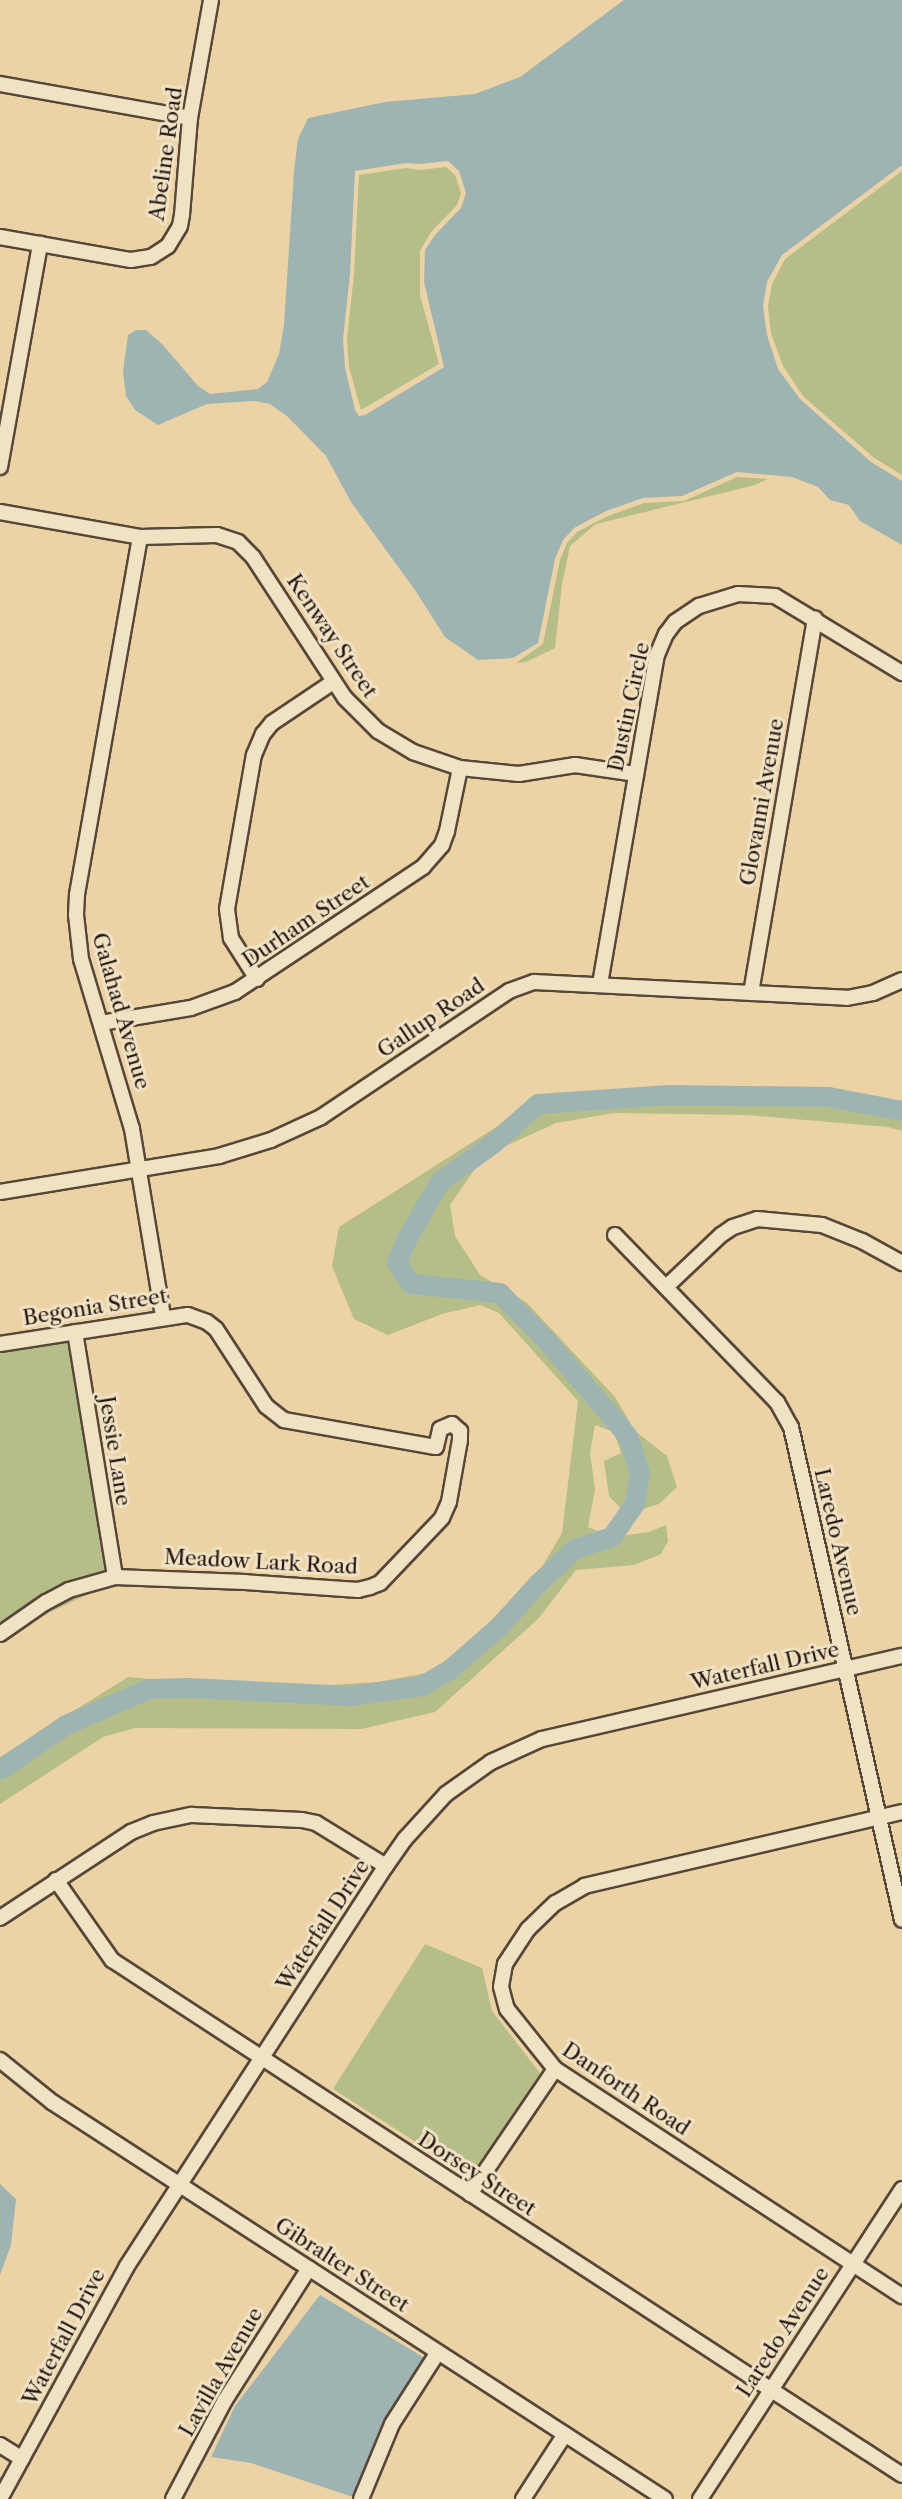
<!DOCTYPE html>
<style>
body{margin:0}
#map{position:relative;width:902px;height:2499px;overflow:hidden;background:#ebd3a5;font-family:"Libre Caslon Text",serif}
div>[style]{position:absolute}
.green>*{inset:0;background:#b5bd88}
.water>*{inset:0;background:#9eb4b3}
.river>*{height:20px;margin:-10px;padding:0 10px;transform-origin:10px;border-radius:10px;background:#9eb4b3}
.roads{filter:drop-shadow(2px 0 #564738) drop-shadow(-2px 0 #564738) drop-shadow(0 2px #564738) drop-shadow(0 -2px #564738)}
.minor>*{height:14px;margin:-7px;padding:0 7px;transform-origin:7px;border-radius:7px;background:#f2e2c4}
span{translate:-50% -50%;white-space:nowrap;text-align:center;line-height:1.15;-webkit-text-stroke:6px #f2e2c4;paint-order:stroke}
.street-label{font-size:21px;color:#251813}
</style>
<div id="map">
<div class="green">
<i style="clip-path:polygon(446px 167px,455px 175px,461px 193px,457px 205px,431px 232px,420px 251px,420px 295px,439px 364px,361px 410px,349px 367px,347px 339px,354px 274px,359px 175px,406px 168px,420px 170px)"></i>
<i style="clip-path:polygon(902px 171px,902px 475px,873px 457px,803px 396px,783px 366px,771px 333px,768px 306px,772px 284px,785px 259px)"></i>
<i style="clip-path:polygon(737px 477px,768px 479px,755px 485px,596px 524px,570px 546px,562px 584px,555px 648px,526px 662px,516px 663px,543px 644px,560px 560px,567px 543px,577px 532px,608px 516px,644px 503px,684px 501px)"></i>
<i style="clip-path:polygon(592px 1091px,902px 1106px,902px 1131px,888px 1127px,747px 1115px,614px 1113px,556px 1123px,484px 1156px,450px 1205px,455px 1236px,480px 1275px,527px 1303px,615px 1397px,635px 1431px,667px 1456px,677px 1487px,659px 1504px,626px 1514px,609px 1496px,604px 1461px,621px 1453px,614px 1432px,595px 1425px,590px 1453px,595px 1489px,588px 1527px,613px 1537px,649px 1532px,666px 1525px,668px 1541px,661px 1554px,634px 1565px,576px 1570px,538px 1619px,435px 1712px,361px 1729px,135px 1728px,103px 1737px,0 1804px,0 1757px,128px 1677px,264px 1689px,378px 1682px,447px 1669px,519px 1606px,562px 1533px,578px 1401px,499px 1313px,480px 1305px,442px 1314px,388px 1335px,354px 1319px,332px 1266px,339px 1227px,545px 1096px)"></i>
<i style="clip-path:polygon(78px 1325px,118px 1580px,40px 1617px,0 1642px,0 1346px)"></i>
<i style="clip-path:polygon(425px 1944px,482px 1968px,492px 2011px,540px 2073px,472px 2178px,333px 2089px)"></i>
</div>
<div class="water">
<i style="clip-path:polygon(evenodd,624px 0,902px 0,902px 165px,782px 255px,767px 282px,763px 306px,767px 335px,778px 369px,800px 399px,871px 462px,902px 481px,902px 545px,860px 521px,849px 505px,830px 500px,818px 487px,792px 477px,737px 472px,682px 496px,643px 498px,606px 511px,574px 528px,563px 540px,555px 559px,538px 643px,513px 658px,478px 660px,445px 637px,415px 590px,351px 502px,326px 456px,288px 417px,270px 404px,255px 401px,207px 404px,158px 425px,135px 410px,126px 396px,123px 371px,128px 335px,136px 330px,146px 330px,163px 345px,198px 386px,210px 394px,258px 389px,267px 382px,279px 354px,284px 325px,294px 171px,298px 139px,308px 118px,385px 102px,475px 94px,520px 77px,624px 0,448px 161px,459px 171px,466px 193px,461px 208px,435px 235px,425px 250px,424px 282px,444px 367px,365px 415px,359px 416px,355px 410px,345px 368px,343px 339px,350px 274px,355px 171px,406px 163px,419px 164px,448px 161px)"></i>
<i style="clip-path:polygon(0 2184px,16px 2199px,11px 2245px,0 2275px)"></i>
<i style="clip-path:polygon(320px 2295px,423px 2357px,359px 2499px,251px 2463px,211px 2457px,235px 2406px)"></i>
</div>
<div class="river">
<i style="left:0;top:1770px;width:80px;rotate:-34.3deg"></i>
<i style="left:66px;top:1725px;width:90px;rotate:-23.4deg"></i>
<i style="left:149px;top:1689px;width:40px;rotate:-1.4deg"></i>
<i style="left:189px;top:1688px;width:162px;rotate:2.8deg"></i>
<i style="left:351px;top:1696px;width:72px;rotate:-8deg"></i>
<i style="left:422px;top:1686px;width:34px;rotate:-30deg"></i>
<i style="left:451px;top:1669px;width:64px;rotate:-41.2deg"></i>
<i style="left:499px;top:1627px;width:58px;rotate:-47.8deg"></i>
<i style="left:538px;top:1584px;width:51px;rotate:-43.4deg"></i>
<i style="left:575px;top:1549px;width:39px;rotate:-18deg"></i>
<i style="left:612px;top:1537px;width:40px;rotate:-55.1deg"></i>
<i style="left:635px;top:1504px;width:31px;rotate:-81deg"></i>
<i style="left:640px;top:1473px;width:38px;rotate:-108deg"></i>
<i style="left:628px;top:1437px;width:24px;rotate:-128deg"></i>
<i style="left:613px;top:1418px;width:104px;rotate:-130.7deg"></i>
<i style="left:545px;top:1339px;width:64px;rotate:-134.4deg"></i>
<i style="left:500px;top:1293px;width:89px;rotate:-174.2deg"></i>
<i style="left:411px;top:1284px;width:25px;rotate:-124deg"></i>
<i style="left:397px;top:1263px;width:26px;rotate:-67deg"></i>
<i style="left:407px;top:1239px;width:66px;rotate:-59.9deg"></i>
<i style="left:440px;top:1182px;width:65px;rotate:-35.6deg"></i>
<i style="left:493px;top:1144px;width:60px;rotate:-41.6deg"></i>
<i style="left:538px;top:1104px;width:132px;rotate:-3.9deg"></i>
<i style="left:670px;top:1095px;width:159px;rotate:0.7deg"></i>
<i style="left:829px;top:1097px;width:74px;rotate:10.9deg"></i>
</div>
<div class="roads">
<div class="minor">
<i style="left:0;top:84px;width:193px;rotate:10.1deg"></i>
<i style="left:0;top:237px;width:133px;rotate:10deg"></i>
<i style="left:131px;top:260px;width:20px;rotate:-9deg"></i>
<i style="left:151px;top:257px;width:20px;rotate:-33deg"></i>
<i style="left:168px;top:246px;width:23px;rotate:-59deg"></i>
<i style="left:180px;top:226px;width:11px;rotate:-80deg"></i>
<i style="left:182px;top:215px;width:97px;rotate:-85.3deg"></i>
<i style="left:190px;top:118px;width:120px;rotate:-79.9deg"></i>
<i style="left:0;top:467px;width:227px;rotate:-79.8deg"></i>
<i style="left:0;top:512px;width:142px;rotate:10.1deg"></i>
<i style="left:140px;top:537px;width:77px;rotate:-1.5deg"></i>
<i style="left:217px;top:535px;width:22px;rotate:18deg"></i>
<i style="left:238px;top:542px;width:21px;rotate:45deg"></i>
<i style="left:253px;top:557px;width:168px;rotate:56.9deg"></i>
<i style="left:345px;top:698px;width:47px;rotate:45deg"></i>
<i style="left:378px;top:731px;width:41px;rotate:31deg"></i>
<i style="left:413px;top:752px;width:50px;rotate:18.8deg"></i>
<i style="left:460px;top:768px;width:59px;rotate:5.8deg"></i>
<i style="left:519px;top:774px;width:57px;rotate:-9.1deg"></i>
<i style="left:575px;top:765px;width:62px;rotate:8.4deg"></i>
<i style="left:140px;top:537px;width:364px;rotate:100deg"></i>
<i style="left:77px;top:895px;width:20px;rotate:93deg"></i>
<i style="left:76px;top:915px;width:44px;rotate:83.5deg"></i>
<i style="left:81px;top:959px;width:177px;rotate:73.3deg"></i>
<i style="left:132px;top:1129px;width:191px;rotate:80.6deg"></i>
<i style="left:257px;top:979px;width:49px;rotate:-122.4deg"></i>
<i style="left:231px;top:938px;width:29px;rotate:-98deg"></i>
<i style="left:227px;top:909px;width:156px;rotate:-80.1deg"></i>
<i style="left:254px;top:755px;width:23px;rotate:-67deg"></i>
<i style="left:263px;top:734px;width:14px;rotate:-51deg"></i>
<i style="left:272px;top:723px;width:73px;rotate:-33.9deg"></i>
<i style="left:600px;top:984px;width:334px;rotate:-80.2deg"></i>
<i style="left:657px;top:655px;width:23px;rotate:-67deg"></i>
<i style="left:666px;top:634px;width:15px;rotate:-53deg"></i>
<i style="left:675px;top:622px;width:29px;rotate:-34deg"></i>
<i style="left:699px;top:606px;width:41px;rotate:-17.1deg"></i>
<i style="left:738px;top:594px;width:37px;rotate:3deg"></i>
<i style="left:775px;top:596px;width:149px;rotate:31.2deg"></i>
<i style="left:751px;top:993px;width:380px;rotate:-80.3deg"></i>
<i style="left:101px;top:1023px;width:91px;rotate:-9.5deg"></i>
<i style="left:191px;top:1008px;width:47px;rotate:-20deg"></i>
<i style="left:235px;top:992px;width:226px;rotate:-33.6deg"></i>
<i style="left:423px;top:867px;width:29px;rotate:-49deg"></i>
<i style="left:442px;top:845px;width:15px;rotate:-70deg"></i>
<i style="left:447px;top:831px;width:64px;rotate:-78.3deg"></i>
<i style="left:0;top:1192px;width:222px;rotate:-9.3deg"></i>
<i style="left:219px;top:1156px;width:54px;rotate:-17.1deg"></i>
<i style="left:271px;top:1140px;width:55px;rotate:-24.7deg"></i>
<i style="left:321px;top:1117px;width:226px;rotate:-33.8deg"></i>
<i style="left:509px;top:991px;width:27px;rotate:-20deg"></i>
<i style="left:534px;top:982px;width:313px;rotate:2.9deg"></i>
<i style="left:847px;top:998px;width:26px;rotate:-11deg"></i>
<i style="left:873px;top:993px;width:32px;rotate:-24deg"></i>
<i style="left:615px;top:1235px;width:233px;rotate:45.9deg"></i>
<i style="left:777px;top:1402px;width:29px;rotate:61deg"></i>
<i style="left:791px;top:1427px;width:505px;rotate:77.31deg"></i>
<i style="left:666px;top:1287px;width:76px;rotate:-43.4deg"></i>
<i style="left:721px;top:1235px;width:14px;rotate:-34deg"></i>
<i style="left:733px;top:1227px;width:25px;rotate:-18deg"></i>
<i style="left:757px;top:1219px;width:65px;rotate:5.3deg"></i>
<i style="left:822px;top:1225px;width:43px;rotate:21.8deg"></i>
<i style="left:862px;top:1241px;width:46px;rotate:28.8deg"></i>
<i style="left:75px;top:1332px;width:248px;rotate:80.7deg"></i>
<i style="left:0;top:1344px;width:190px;rotate:-8.8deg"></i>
<i style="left:188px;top:1315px;width:20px;rotate:20deg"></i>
<i style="left:207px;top:1322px;width:11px;rotate:38deg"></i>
<i style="left:216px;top:1329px;width:92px;rotate:57deg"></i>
<i style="left:266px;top:1406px;width:23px;rotate:38deg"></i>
<i style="left:284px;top:1420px;width:154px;rotate:10.1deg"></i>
<i style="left:436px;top:1447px;width:18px;rotate:-77deg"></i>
<i style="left:440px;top:1429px;width:13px;rotate:-23deg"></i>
<i style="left:452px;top:1424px;width:11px;rotate:41deg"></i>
<i style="left:460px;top:1431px;width:9px;rotate:90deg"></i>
<i style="left:460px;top:1440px;width:63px;rotate:100.1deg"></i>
<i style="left:449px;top:1502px;width:17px;rotate:114deg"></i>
<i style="left:442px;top:1518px;width:90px;rotate:133.6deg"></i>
<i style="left:380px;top:1583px;width:11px;rotate:158deg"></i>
<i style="left:370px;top:1587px;width:12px;rotate:166deg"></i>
<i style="left:358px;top:1590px;width:113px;rotate:-176deg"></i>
<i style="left:245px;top:1582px;width:130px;rotate:-177.8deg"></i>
<i style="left:115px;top:1577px;width:48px;rotate:164.2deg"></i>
<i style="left:69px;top:1590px;width:26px;rotate:152deg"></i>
<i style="left:46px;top:1602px;width:56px;rotate:145.2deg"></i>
<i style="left:902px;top:1812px;width:326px;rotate:166.9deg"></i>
<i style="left:585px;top:1886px;width:34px;rotate:150deg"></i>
<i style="left:555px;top:1903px;width:37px;rotate:136deg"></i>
<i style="left:528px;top:1929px;width:42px;rotate:123.3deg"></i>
<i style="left:505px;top:1964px;width:23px;rotate:100deg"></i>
<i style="left:501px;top:1987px;width:23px;rotate:75deg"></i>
<i style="left:507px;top:2009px;width:77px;rotate:51.3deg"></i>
<i style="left:555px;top:2069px;width:415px;rotate:33.2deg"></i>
<i style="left:56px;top:1880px;width:98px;rotate:55deg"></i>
<i style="left:112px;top:1960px;width:943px;rotate:33.1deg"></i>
<i style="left:0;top:1918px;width:157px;rotate:-33.3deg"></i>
<i style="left:131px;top:1832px;width:24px;rotate:-22deg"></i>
<i style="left:153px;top:1823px;width:40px;rotate:-12deg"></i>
<i style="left:192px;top:1815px;width:110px;rotate:2.6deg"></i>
<i style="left:302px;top:1820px;width:14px;rotate:12deg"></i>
<i style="left:316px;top:1823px;width:82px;rotate:31.6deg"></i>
<i style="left:0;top:2060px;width:67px;rotate:38.9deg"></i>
<i style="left:52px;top:2102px;width:730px;rotate:32.93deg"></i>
<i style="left:470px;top:2194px;width:151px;rotate:-55.8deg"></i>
<i style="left:0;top:2445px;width:26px;rotate:32deg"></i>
<i style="left:0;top:2499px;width:265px;rotate:-61.4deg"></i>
<i style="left:127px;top:2266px;width:477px;rotate:-57.1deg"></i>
<i style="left:386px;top:1866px;width:33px;rotate:-55deg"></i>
<i style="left:405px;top:1839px;width:61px;rotate:-47.7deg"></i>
<i style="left:446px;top:1794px;width:55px;rotate:-35.4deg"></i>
<i style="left:491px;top:1762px;width:56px;rotate:-24.3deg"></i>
<i style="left:542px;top:1739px;width:369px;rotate:-13deg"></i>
<i style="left:173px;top:2499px;width:112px;rotate:-62.3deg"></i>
<i style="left:225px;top:2400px;width:156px;rotate:-57.5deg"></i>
<i style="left:361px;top:2499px;width:81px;rotate:-67.5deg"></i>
<i style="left:392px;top:2424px;width:85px;rotate:-57.4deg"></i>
<i style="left:523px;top:2499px;width:77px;rotate:-57.1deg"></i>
<i style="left:700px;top:2499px;width:370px;rotate:-56.9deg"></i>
</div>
</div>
<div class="street-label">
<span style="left:166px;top:154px;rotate:-82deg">Abeline Road</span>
<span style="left:332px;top:636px;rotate:56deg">Kenway Street</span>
<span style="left:629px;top:707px;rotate:-78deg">Dustin Circle</span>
<span style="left:762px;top:802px;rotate:-80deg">Glovanni Avenue</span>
<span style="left:306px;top:921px;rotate:-34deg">Durham Street</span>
<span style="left:121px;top:1011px;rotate:74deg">Galahad Avenue</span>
<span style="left:431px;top:1018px;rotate:-34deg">Gallup Road</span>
<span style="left:95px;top:1307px;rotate:-9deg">Begonia Street</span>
<span style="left:115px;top:1451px;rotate:81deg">Jessie Lane</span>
<span style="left:838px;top:1542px;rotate:77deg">Laredo Avenue</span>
<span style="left:261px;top:1562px;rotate:3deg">Meadow Lark Road</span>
<span style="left:765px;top:1666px;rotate:-13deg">Waterfall Drive</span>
<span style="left:323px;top:1925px;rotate:-57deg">Waterfall Drive</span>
<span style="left:626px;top:2089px;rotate:34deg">Danforth Road</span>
<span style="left:477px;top:2174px;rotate:33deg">Dorsey Street</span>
<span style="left:342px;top:2265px;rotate:33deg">Gibralter Street</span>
<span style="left:783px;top:2332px;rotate:-57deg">Laredo Avenue</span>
<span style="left:64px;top:2337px;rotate:-62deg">Waterfall Drive</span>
<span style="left:221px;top:2372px;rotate:-60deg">Lavilla Avenue</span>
</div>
</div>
